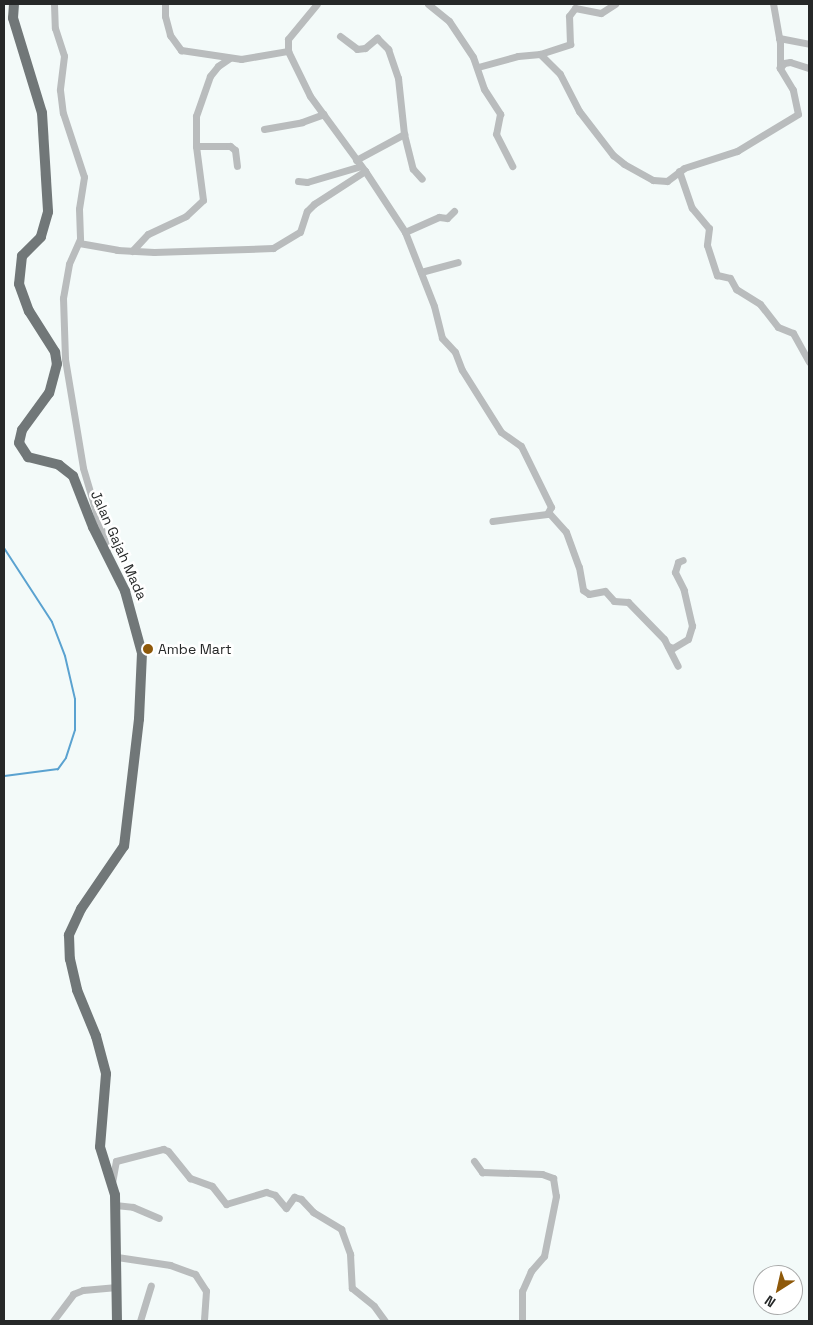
<!DOCTYPE html>
<style>
body{margin:0}
#map{position:relative;width:813px;height:1325px;overflow:hidden;background:#f3faf9;font-family:"Space Grotesk",sans-serif}
div>[style]{position:absolute}
.stream>*{height:2px;margin:-1px;padding:0 1px;transform-origin:1px;border-radius:1px;background:#5aa2d0}
.minor>*{height:7px;margin:-3.5px;padding:0 3.5px;transform-origin:3.5px;border-radius:3.5px;background:#b9bcbd}
.highway>*{height:10px;margin:-5px;padding:0 5px;transform-origin:5px;border-radius:5px;background:#717778}
.dots>*{width:14px;height:14px;translate:-50% -50%;box-sizing:border-box;border:2px solid #fff;border-radius:50%}
span{translate:-50% -50%;white-space:nowrap;text-align:center;line-height:1.15;-webkit-text-stroke:5px #fff;paint-order:stroke}
.street-label{font-size:14px;color:#262828}
.poi-label{font-size:14px;color:#262828}
.left{translate:0 -50%;text-align:left}
.frame{position:absolute;inset:0;border:5px solid #262828;pointer-events:none}
.north{position:absolute;left:753px;top:1265px;width:50px;height:50px;box-sizing:border-box;background:#fff;border:1px solid #a8a9a9;border-radius:50%;rotate:215deg;font-size:14px;font-weight:700;line-height:20px;text-align:center;color:#262828}
.north::after{content:'';display:block;margin:auto;width:18px;height:22px;background:#8e590a;clip-path:polygon(50% 0,100% 100%,50% 72%,0 100%)}
</style>
<div id="map">
<div class="stream">
<i style="left:4px;top:548px;width:88px;rotate:57deg"></i>
<i style="left:52px;top:622px;width:36px;rotate:69deg"></i>
<i style="left:65px;top:656px;width:44px;rotate:76.9deg"></i>
<i style="left:75px;top:699px;width:31px;rotate:90deg"></i>
<i style="left:75px;top:730px;width:29px;rotate:108deg"></i>
<i style="left:66px;top:758px;width:14px;rotate:126deg"></i>
<i style="left:58px;top:769px;width:54px;rotate:172.6deg"></i>
</div>
<div class="minor">
<i style="left:54px;top:4px;width:24px;rotate:88deg"></i>
<i style="left:55px;top:28px;width:29px;rotate:72deg"></i>
<i style="left:64px;top:56px;width:34px;rotate:97deg"></i>
<i style="left:60px;top:90px;width:23px;rotate:83deg"></i>
<i style="left:63px;top:113px;width:67px;rotate:71.8deg"></i>
<i style="left:84px;top:177px;width:32px;rotate:99deg"></i>
<i style="left:79px;top:209px;width:30px;rotate:88deg"></i>
<i style="left:80px;top:239px;width:27px;rotate:114deg"></i>
<i style="left:69px;top:264px;width:35px;rotate:100deg"></i>
<i style="left:63px;top:298px;width:61px;rotate:88.1deg"></i>
<i style="left:65px;top:359px;width:110px;rotate:80.6deg"></i>
<i style="left:83px;top:468px;width:84px;rotate:73.5deg"></i>
<i style="left:165px;top:4px;width:12px;rotate:90deg"></i>
<i style="left:165px;top:16px;width:20px;rotate:75deg"></i>
<i style="left:170px;top:35px;width:19px;rotate:54deg"></i>
<i style="left:181px;top:50px;width:61px;rotate:8.5deg"></i>
<i style="left:241px;top:59px;width:48px;rotate:-9.7deg"></i>
<i style="left:428px;top:4px;width:27px;rotate:39deg"></i>
<i style="left:449px;top:21px;width:43px;rotate:56.3deg"></i>
<i style="left:473px;top:57px;width:34px;rotate:71deg"></i>
<i style="left:484px;top:89px;width:30px;rotate:57deg"></i>
<i style="left:500px;top:114px;width:20px;rotate:101deg"></i>
<i style="left:496px;top:134px;width:36px;rotate:63deg"></i>
<i style="left:340px;top:36px;width:21px;rotate:37deg"></i>
<i style="left:357px;top:49px;width:8px;rotate:-7deg"></i>
<i style="left:365px;top:48px;width:16px;rotate:-40deg"></i>
<i style="left:377px;top:38px;width:16px;rotate:45deg"></i>
<i style="left:388px;top:49px;width:31px;rotate:71deg"></i>
<i style="left:398px;top:78px;width:56px;rotate:83.9deg"></i>
<i style="left:404px;top:134px;width:36px;rotate:76deg"></i>
<i style="left:413px;top:169px;width:13px;rotate:48deg"></i>
<i style="left:779px;top:38px;width:31px;rotate:11deg"></i>
<i style="left:540px;top:54px;width:32px;rotate:-18deg"></i>
<i style="left:570px;top:44px;width:28px;rotate:-92deg"></i>
<i style="left:569px;top:16px;width:10px;rotate:-53deg"></i>
<i style="left:575px;top:8px;width:26px;rotate:11deg"></i>
<i style="left:601px;top:13px;width:17px;rotate:-33deg"></i>
<i style="left:478px;top:67px;width:41px;rotate:-15.4deg"></i>
<i style="left:518px;top:56px;width:22px;rotate:-5deg"></i>
<i style="left:540px;top:54px;width:28px;rotate:45deg"></i>
<i style="left:560px;top:74px;width:42px;rotate:62.8deg"></i>
<i style="left:579px;top:111px;width:56px;rotate:52.3deg"></i>
<i style="left:613px;top:155px;width:14px;rotate:39deg"></i>
<i style="left:624px;top:164px;width:33px;rotate:29deg"></i>
<i style="left:653px;top:180px;width:14px;rotate:4deg"></i>
<i style="left:667px;top:181px;width:21px;rotate:-37deg"></i>
<i style="left:684px;top:168px;width:56px;rotate:-17.8deg"></i>
<i style="left:737px;top:151px;width:71px;rotate:-31.2deg"></i>
<i style="left:798px;top:114px;width:25px;rotate:-102deg"></i>
<i style="left:793px;top:90px;width:26px;rotate:-121deg"></i>
<i style="left:780px;top:68px;width:25px;rotate:-90deg"></i>
<i style="left:780px;top:43px;width:40px;rotate:-100deg"></i>
<i style="left:780px;top:68px;width:6px;rotate:-51deg"></i>
<i style="left:784px;top:63px;width:6px;rotate:-9deg"></i>
<i style="left:790px;top:62px;width:20px;rotate:18deg"></i>
<i style="left:264px;top:129px;width:39px;rotate:-10deg"></i>
<i style="left:302px;top:122px;width:23px;rotate:-20deg"></i>
<i style="left:196px;top:146px;width:34px"></i>
<i style="left:230px;top:146px;width:6px;rotate:39deg"></i>
<i style="left:235px;top:150px;width:16px;rotate:83deg"></i>
<i style="left:356px;top:160px;width:55px;rotate:-28.4deg"></i>
<i style="left:365px;top:171px;width:73px;rotate:56.7deg"></i>
<i style="left:405px;top:232px;width:79px;rotate:68.6deg"></i>
<i style="left:434px;top:306px;width:33px;rotate:76deg"></i>
<i style="left:442px;top:338px;width:19px;rotate:47deg"></i>
<i style="left:455px;top:352px;width:19px;rotate:69deg"></i>
<i style="left:462px;top:370px;width:73px;rotate:57.8deg"></i>
<i style="left:501px;top:432px;width:24px;rotate:35deg"></i>
<i style="left:521px;top:446px;width:68px;rotate:63.8deg"></i>
<i style="left:551px;top:507px;width:8px;rotate:120deg"></i>
<i style="left:547px;top:514px;width:55px;rotate:172.7deg"></i>
<i style="left:679px;top:171px;width:39px;rotate:71deg"></i>
<i style="left:692px;top:208px;width:26px;rotate:50deg"></i>
<i style="left:709px;top:228px;width:17px;rotate:97deg"></i>
<i style="left:707px;top:245px;width:32px;rotate:72deg"></i>
<i style="left:717px;top:275px;width:13px;rotate:13deg"></i>
<i style="left:730px;top:278px;width:13px;rotate:61deg"></i>
<i style="left:736px;top:289px;width:28px;rotate:32deg"></i>
<i style="left:760px;top:304px;width:29px;rotate:52deg"></i>
<i style="left:778px;top:327px;width:16px;rotate:22deg"></i>
<i style="left:793px;top:333px;width:33px;rotate:61deg"></i>
<i style="left:298px;top:181px;width:9px;rotate:6deg"></i>
<i style="left:307px;top:182px;width:56px;rotate:-16.5deg"></i>
<i style="left:405px;top:232px;width:37px;rotate:-24deg"></i>
<i style="left:439px;top:217px;width:8px;rotate:7deg"></i>
<i style="left:447px;top:218px;width:10px;rotate:-45deg"></i>
<i style="left:79px;top:243px;width:39px;rotate:10deg"></i>
<i style="left:117px;top:250px;width:37px;rotate:3deg"></i>
<i style="left:154px;top:252px;width:119px;rotate:-1.9deg"></i>
<i style="left:273px;top:248px;width:31px;rotate:-31deg"></i>
<i style="left:300px;top:232px;width:22px;rotate:-72deg"></i>
<i style="left:307px;top:211px;width:10px;rotate:-45deg"></i>
<i style="left:314px;top:204px;width:61px;rotate:-32.9deg"></i>
<i style="left:365px;top:171px;width:93px;rotate:-126.3deg"></i>
<i style="left:310px;top:96px;width:50px;rotate:-116.1deg"></i>
<i style="left:288px;top:51px;width:12px;rotate:-90deg"></i>
<i style="left:288px;top:39px;width:45px;rotate:-50.4deg"></i>
<i style="left:132px;top:251px;width:23px;rotate:-47deg"></i>
<i style="left:148px;top:234px;width:42px;rotate:-25.3deg"></i>
<i style="left:186px;top:216px;width:23px;rotate:-43deg"></i>
<i style="left:203px;top:200px;width:54px;rotate:-97.4deg"></i>
<i style="left:196px;top:146px;width:30px;rotate:-90deg"></i>
<i style="left:196px;top:116px;width:42px;rotate:-70.7deg"></i>
<i style="left:210px;top:76px;width:13px;rotate:-51deg"></i>
<i style="left:218px;top:66px;width:14px;rotate:-34deg"></i>
<i style="left:421px;top:272px;width:38px;rotate:-15deg"></i>
<i style="left:549px;top:513px;width:25px;rotate:48deg"></i>
<i style="left:566px;top:532px;width:37px;rotate:70deg"></i>
<i style="left:579px;top:567px;width:23px;rotate:80deg"></i>
<i style="left:583px;top:590px;width:7px;rotate:34deg"></i>
<i style="left:589px;top:594px;width:16px;rotate:-11deg"></i>
<i style="left:605px;top:591px;width:13px;rotate:48deg"></i>
<i style="left:614px;top:601px;width:14px;rotate:4deg"></i>
<i style="left:628px;top:602px;width:52px;rotate:45.8deg"></i>
<i style="left:664px;top:639px;width:30px;rotate:63deg"></i>
<i style="left:668px;top:646px;width:5px;rotate:22deg"></i>
<i style="left:673px;top:648px;width:17px;rotate:-31deg"></i>
<i style="left:688px;top:639px;width:14px;rotate:-73deg"></i>
<i style="left:692px;top:626px;width:37px;rotate:-103deg"></i>
<i style="left:684px;top:590px;width:20px;rotate:-117deg"></i>
<i style="left:675px;top:572px;width:10px;rotate:-73deg"></i>
<i style="left:678px;top:562px;width:5px;rotate:-22deg"></i>
<i style="left:474px;top:1161px;width:14px;rotate:54deg"></i>
<i style="left:482px;top:1172px;width:60px;rotate:1.9deg"></i>
<i style="left:542px;top:1174px;width:12px;rotate:20deg"></i>
<i style="left:553px;top:1178px;width:18px;rotate:81deg"></i>
<i style="left:556px;top:1196px;width:61px;rotate:101.3deg"></i>
<i style="left:544px;top:1256px;width:20px;rotate:131deg"></i>
<i style="left:531px;top:1271px;width:22px;rotate:114deg"></i>
<i style="left:522px;top:1291px;width:30px;rotate:90deg"></i>
<i style="left:112px;top:1183px;width:22px;rotate:-80deg"></i>
<i style="left:116px;top:1161px;width:49px;rotate:-14.3deg"></i>
<i style="left:163px;top:1149px;width:5px;rotate:22deg"></i>
<i style="left:168px;top:1151px;width:35px;rotate:51deg"></i>
<i style="left:190px;top:1178px;width:23px;rotate:20deg"></i>
<i style="left:212px;top:1186px;width:23px;rotate:52deg"></i>
<i style="left:226px;top:1204px;width:42px;rotate:-16.7deg"></i>
<i style="left:266px;top:1192px;width:9px;rotate:18deg"></i>
<i style="left:275px;top:1195px;width:17px;rotate:50deg"></i>
<i style="left:286px;top:1208px;width:14px;rotate:-54deg"></i>
<i style="left:294px;top:1197px;width:7px;rotate:16deg"></i>
<i style="left:301px;top:1199px;width:18px;rotate:47deg"></i>
<i style="left:313px;top:1212px;width:33px;rotate:31deg"></i>
<i style="left:341px;top:1229px;width:27px;rotate:70deg"></i>
<i style="left:350px;top:1254px;width:34px;rotate:87deg"></i>
<i style="left:352px;top:1288px;width:28px;rotate:39deg"></i>
<i style="left:374px;top:1306px;width:19px;rotate:54deg"></i>
<i style="left:115px;top:1205px;width:18px;rotate:6deg"></i>
<i style="left:133px;top:1207px;width:28px;rotate:23deg"></i>
<i style="left:117px;top:1257px;width:54px;rotate:8.6deg"></i>
<i style="left:170px;top:1265px;width:27px;rotate:20deg"></i>
<i style="left:195px;top:1274px;width:20px;rotate:57deg"></i>
<i style="left:206px;top:1291px;width:30px;rotate:94deg"></i>
<i style="left:53px;top:1321px;width:34px;rotate:-53deg"></i>
<i style="left:73px;top:1294px;width:11px;rotate:-22deg"></i>
<i style="left:83px;top:1290px;width:34px;rotate:-5deg"></i>
<i style="left:140px;top:1321px;width:37px;rotate:-73deg"></i>
</div>
<div class="highway">
<i style="left:14px;top:4px;width:14px;rotate:94deg"></i>
<i style="left:13px;top:18px;width:99px;rotate:73deg"></i>
<i style="left:42px;top:113px;width:99px;rotate:86.5deg"></i>
<i style="left:48px;top:212px;width:26px;rotate:106deg"></i>
<i style="left:41px;top:237px;width:27px;rotate:135deg"></i>
<i style="left:22px;top:256px;width:28px;rotate:96deg"></i>
<i style="left:19px;top:284px;width:29px;rotate:70deg"></i>
<i style="left:29px;top:311px;width:49px;rotate:57.6deg"></i>
<i style="left:55px;top:352px;width:12px;rotate:81deg"></i>
<i style="left:57px;top:364px;width:30px;rotate:105deg"></i>
<i style="left:49px;top:393px;width:46px;rotate:126.1deg"></i>
<i style="left:22px;top:430px;width:13px;rotate:103deg"></i>
<i style="left:19px;top:443px;width:17px;rotate:57deg"></i>
<i style="left:28px;top:457px;width:32px;rotate:14deg"></i>
<i style="left:59px;top:465px;width:18px;rotate:38deg"></i>
<i style="left:73px;top:476px;width:55px;rotate:68.6deg"></i>
<i style="left:93px;top:527px;width:72px;rotate:63.4deg"></i>
<i style="left:125px;top:591px;width:64px;rotate:74.7deg"></i>
<i style="left:142px;top:653px;width:66px;rotate:92.6deg"></i>
<i style="left:139px;top:719px;width:128px;rotate:96.7deg"></i>
<i style="left:124px;top:846px;width:76px;rotate:124.3deg"></i>
<i style="left:81px;top:909px;width:29px;rotate:115deg"></i>
<i style="left:69px;top:935px;width:24px;rotate:88deg"></i>
<i style="left:70px;top:959px;width:32px;rotate:77deg"></i>
<i style="left:77px;top:990px;width:50px;rotate:67.6deg"></i>
<i style="left:96px;top:1036px;width:39px;rotate:75deg"></i>
<i style="left:106px;top:1074px;width:73px;rotate:94.7deg"></i>
<i style="left:100px;top:1147px;width:50px;rotate:72.6deg"></i>
<i style="left:115px;top:1195px;width:126px;rotate:89.1deg"></i>
</div>
<div class="dots">
<i style="left:148px;top:649px;background:#8e590a"></i>
</div>
<div class="street-label">
<span style="left:119px;top:545px;rotate:66deg">Jalan Gajah Mada</span>
</div>
<div class="poi-label">
<span class="left" style="left:158px;top:649px">Ambe Mart</span>
</div>
<div class="frame"></div>
<div class="north">N</div>
</div>
